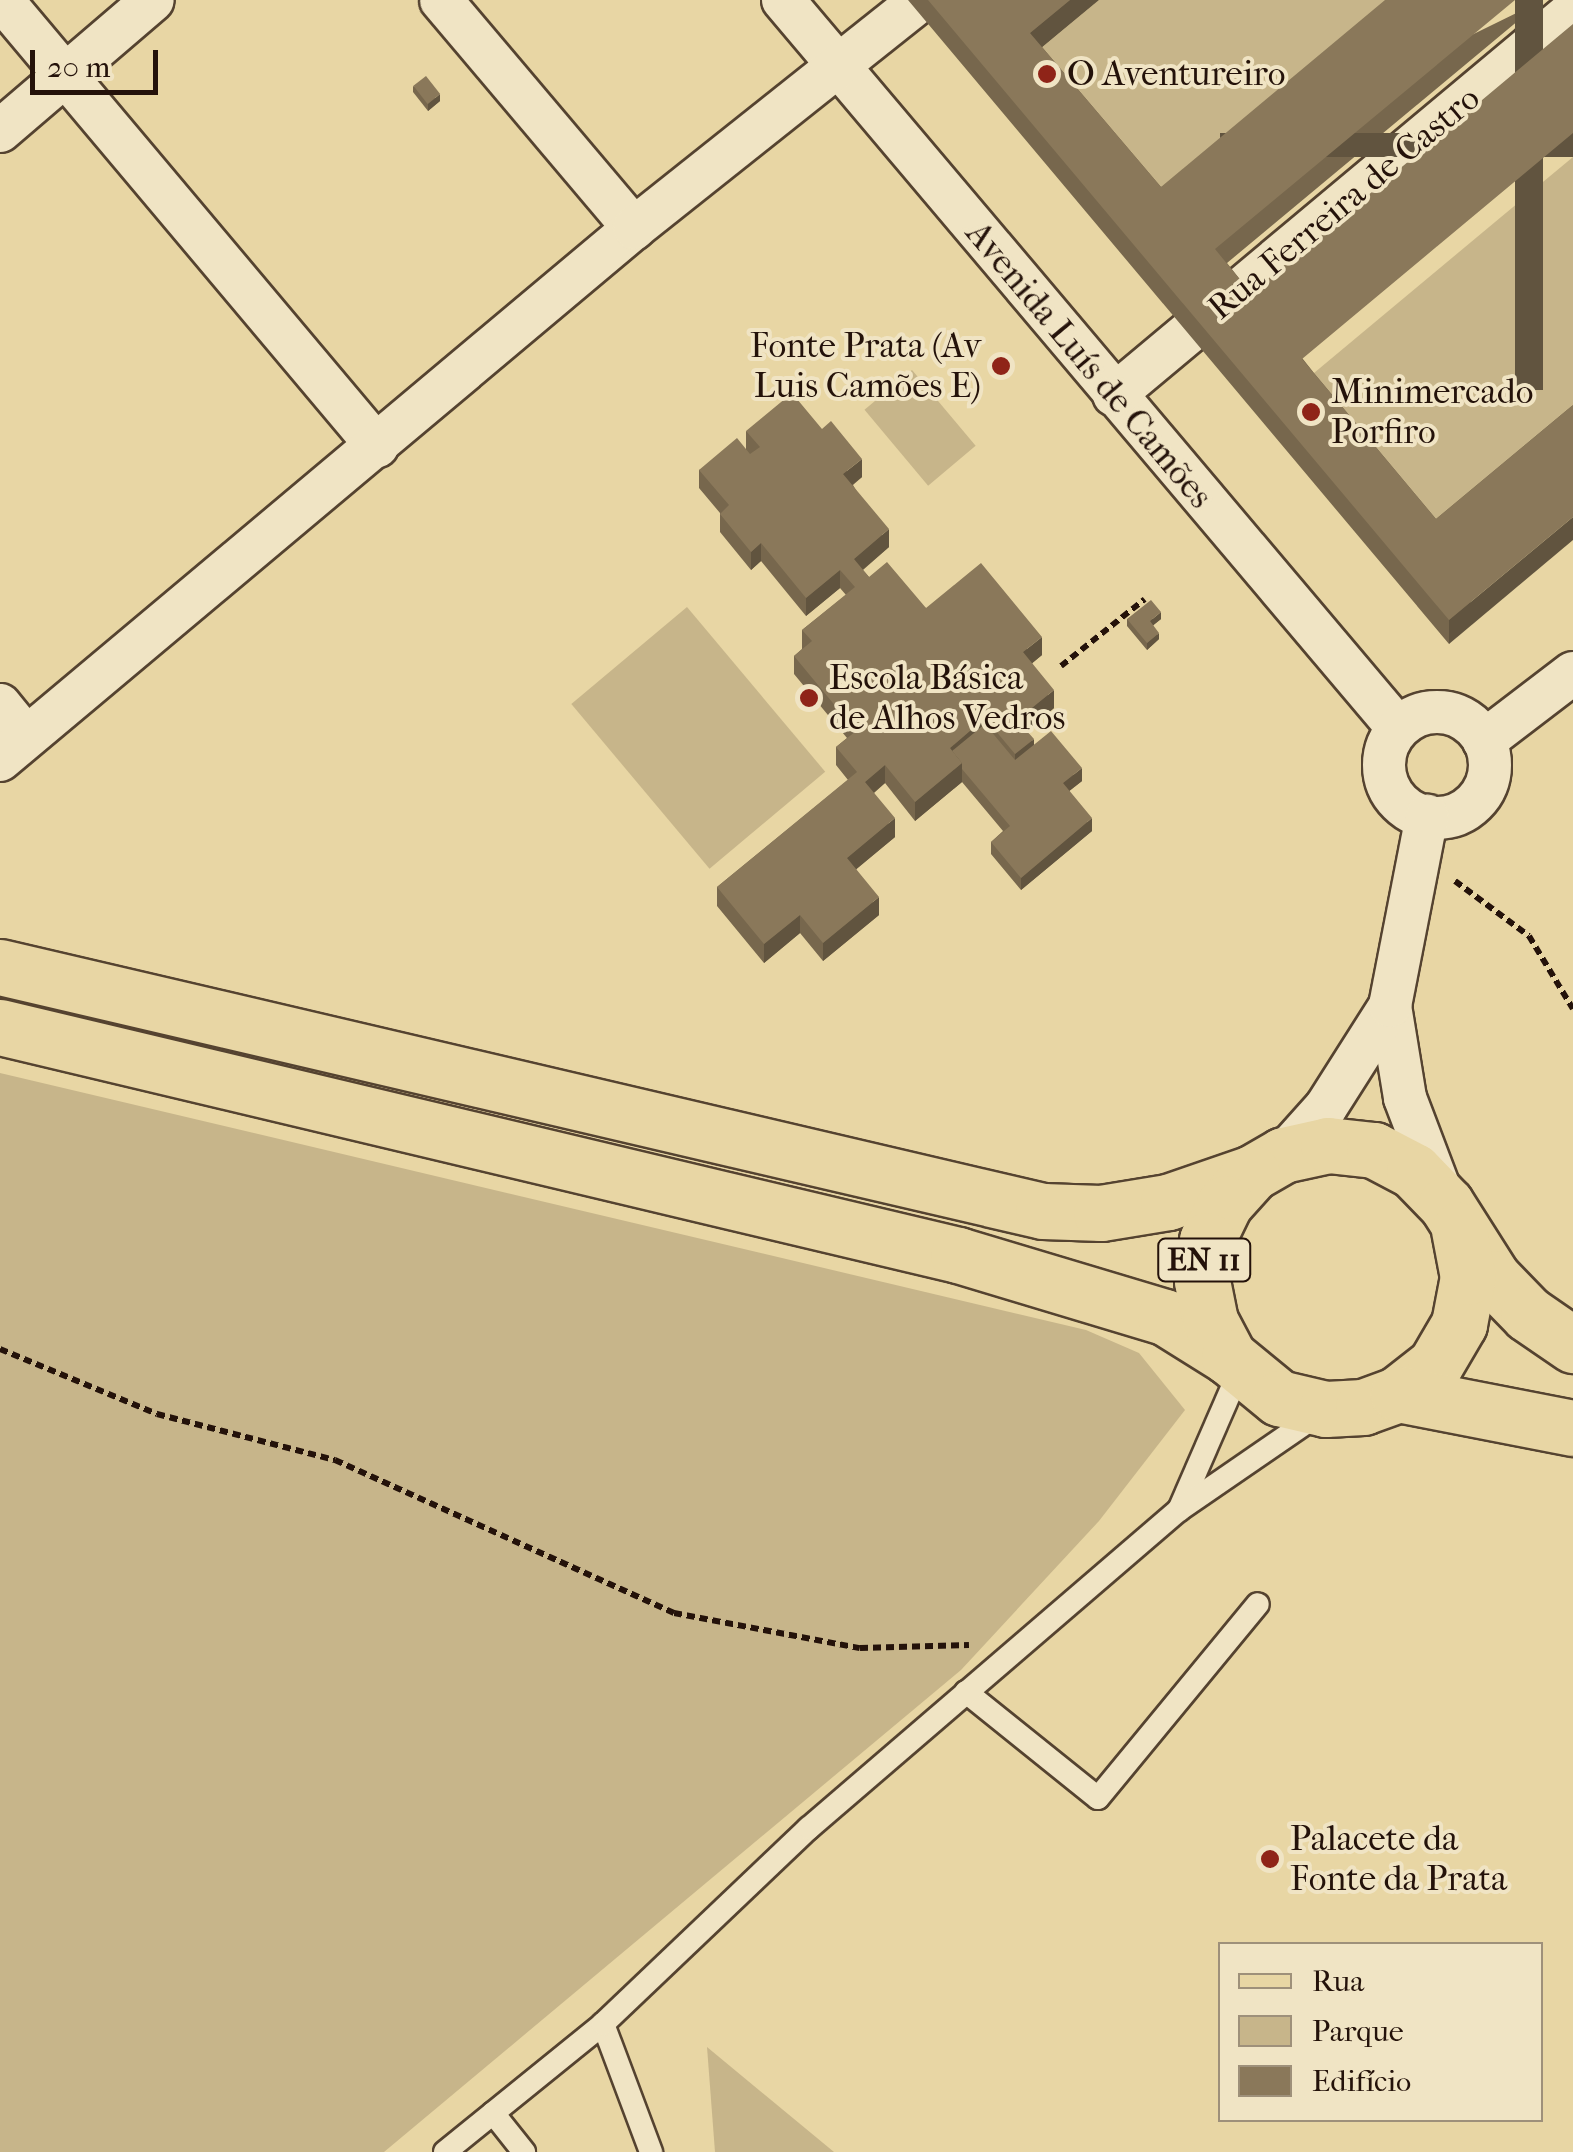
<!DOCTYPE html>
<meta charset="utf-8">
<style>
body{margin:0}
#map{position:relative;width:1573px;height:2152px;overflow:hidden;background:#e8d6a4;font-family:"IM FELL French Canon",serif}
div>[style]{position:absolute}
.green>*{inset:0;background:#c7b58a;transform-origin:0 0}
.path>*{height:6px;margin-top:-3px;transform-origin:0;background:repeating-linear-gradient(90deg,#24120a 0 8px,transparent 0 13px)}
.roads{filter:drop-shadow(2px 0 #554330) drop-shadow(-2px 0 #554330) drop-shadow(0 2px #554330) drop-shadow(0 -2px #554330)}
.lane>*{height:22px;margin:-11px;padding:0 11px;transform-origin:11px;border-radius:11px;background:#f0e4c4}
.street>*{height:42px;margin:-21px;padding:0 21px;transform-origin:21px;border-radius:21px;background:#f0e4c4}
.street>.ring{margin:-21px;padding:0;box-sizing:content-box;background:none;border:42px solid #f0e4c4;border-radius:50%}
.primary>*{height:55px;margin:-27.5px;padding:0 27.5px;transform-origin:27.5px;border-radius:27.5px;background:#e8d6a4}
.wall>*{inset:0;background:#77674d}
.shaded-wall>*{inset:0;background:#61543f;transform-origin:0 0}
.building>*{inset:0;background:#8a785a;transform-origin:0 0}
.dots>*{width:28px;height:28px;translate:-50% -50%;box-sizing:border-box;border:5px solid #f0e4c4;border-radius:50%}
span{translate:-50% -50%;white-space:nowrap;text-align:center;line-height:1.15;-webkit-text-stroke:8px #f0e4c4;paint-order:stroke}
.shield-label span{padding:2px 8px;background:#f0e4c4;border:2px solid;border-radius:8px;-webkit-text-stroke-width:0}
.shield-label{font-size:32px;color:#24120a;font-weight:700}
.poi-label{font-size:35px;color:#24120a}
.left{translate:0 -50%;text-align:left}
.right{translate:-100% -50%;text-align:right}
.street-label{font-size:35px;color:#24120a}
.legend{position:absolute;left:1218px;top:1942px;width:325px;height:180px;box-sizing:border-box;background:#f0e4c4;border:2px solid #9e907a;margin:0;padding:12px 18px;list-style:none;font-size:30px;color:#24120a}
.legend li{display:flex;align-items:center;gap:20px;height:50px}
.legend b{width:50px;border:2px solid #9e907a}
.scale{position:absolute;left:30px;top:50px;width:128px;height:45px;box-sizing:border-box;border:5px solid #24120a;border-top:0;padding-left:12px;font-size:30px;line-height:35px;white-space:nowrap;color:#24120a;-webkit-text-stroke:8px #f0e4c4;paint-order:stroke}
</style>
<div id="map">
<div class="green">
<i style="clip-path:polygon(1099px 0,1414px 0,1161px 211px,1030px 57px)"></i>
<i style="clip-path:polygon(1573px 157px,1573px 429px,1436px 543px,1302px 383px)"></i>
<i style="left:912px;top:370px;width:99px;height:62px;rotate:50deg"></i>
<i style="left:687px;top:607px;width:215px;height:151px;rotate:50deg"></i>
<i style="clip-path:polygon(0 1073px,1086px 1330px,1139px 1353px,1185px 1410px,1099px 1521px,961px 1670px,384px 2152px,0 2152px)"></i>
<i style="clip-path:polygon(707px 2047px,834px 2152px,715px 2152px)"></i>
</div>
<div class="path">
<i style="left:1061px;top:666px;width:107px;rotate:-38.6deg"></i>
<i style="left:1455px;top:881px;width:92px;rotate:36.6deg"></i>
<i style="left:1529px;top:936px;width:85px;rotate:58.9deg"></i>
<i style="left:0;top:1349px;width:170px;rotate:22.5deg"></i>
<i style="left:157px;top:1414px;width:184px;rotate:14.5deg"></i>
<i style="left:335px;top:1460px;width:372px;rotate:24.3deg"></i>
<i style="left:674px;top:1613px;width:189px;rotate:10.7deg"></i>
<i style="left:860px;top:1648px;width:109px;rotate:-1.6deg"></i>
</div>
<div class="roads">
<div class="lane">
<i style="left:1179px;top:1510px;width:153px;rotate:-66.5deg"></i>
<i style="left:966px;top:1692px;width:169px;rotate:38.8deg"></i>
<i style="left:1098px;top:1798px;width:251px;rotate:-50.5deg"></i>
<i style="left:603px;top:2024px;width:137px;rotate:69.4deg"></i>
<i style="left:493px;top:2113px;width:50px;rotate:51.5deg"></i>
<i style="left:445px;top:2152px;width:203px;rotate:-39deg"></i>
<i style="left:603px;top:2024px;width:284px;rotate:-43.6deg"></i>
<i style="left:809px;top:1828px;width:488px;rotate:-40.7deg"></i>
<i style="left:1179px;top:1510px;width:171px;rotate:-34.5deg"></i>
</div>
<div class="street">
<i style="left:2px;top:0;width:583px;rotate:49.94deg"></i>
<i style="left:441px;top:0;width:299px;rotate:49.8deg"></i>
<i style="left:783px;top:0;width:953px;rotate:49.81deg"></i>
<i style="left:0;top:131px;width:201px;rotate:-40.6deg"></i>
<i style="left:1114px;top:395px;width:598px;rotate:-39.92deg"></i>
<i style="left:0;top:705px;width:41px;rotate:50.9deg"></i>
<i class="ring" style="left:1384px;top:712px;width:64px;height:64px"></i>
<i style="left:1484px;top:741px;width:112px;rotate:-37.4deg"></i>
<i style="left:0;top:760px;width:828px;rotate:-40deg"></i>
<i style="left:634px;top:228px;width:367px;rotate:-38.5deg"></i>
<i style="left:1390px;top:1006px;width:93px;rotate:80.7deg"></i>
<i style="left:1405px;top:1098px;width:102px;rotate:69.2deg"></i>
<i style="left:1283px;top:1155px;width:64px;rotate:-48.1deg"></i>
<i style="left:1326px;top:1107px;width:120px;rotate:-57.6deg"></i>
<i style="left:1390px;top:1006px;width:194px;rotate:-79deg"></i>
</div>
<div class="primary">
<i style="left:0;top:967px;width:1071px;rotate:13.17deg"></i>
<i style="left:1043px;top:1211px;width:58px;rotate:2deg"></i>
<i style="left:1101px;top:1213px;width:68px;rotate:-9.3deg"></i>
<i style="left:1168px;top:1202px;width:89px;rotate:-19deg"></i>
<i style="left:1252px;top:1173px;width:36px;rotate:-30deg"></i>
<i style="left:1283px;top:1155px;width:46px;rotate:-12.5deg"></i>
<i style="left:1328px;top:1145px;width:46px;rotate:6.2deg"></i>
<i style="left:1374px;top:1150px;width:45px;rotate:27.7deg"></i>
<i style="left:1414px;top:1171px;width:46px;rotate:45.9deg"></i>
<i style="left:1446px;top:1204px;width:88px;rotate:57.6deg"></i>
<i style="left:1493px;top:1278px;width:50px;rotate:45.8deg"></i>
<i style="left:1528px;top:1314px;width:55px;rotate:34.6deg"></i>
<i style="left:0;top:1027px;width:985px;rotate:13.39deg"></i>
<i style="left:958px;top:1255px;width:216px;rotate:16.7deg"></i>
<i style="left:1165px;top:1317px;width:75px;rotate:32deg"></i>
<i style="left:1252px;top:1173px;width:40px;rotate:132deg"></i>
<i style="left:1225px;top:1203px;width:41px;rotate:115.9deg"></i>
<i style="left:1207px;top:1240px;width:41px;rotate:97deg"></i>
<i style="left:1202px;top:1281px;width:41px;rotate:78.7deg"></i>
<i style="left:1210px;top:1321px;width:41px;rotate:62.2deg"></i>
<i style="left:1229px;top:1357px;width:65px;rotate:39.4deg"></i>
<i style="left:1279px;top:1398px;width:48px;rotate:13.2deg"></i>
<i style="left:1326px;top:1409px;width:37px;rotate:-3deg"></i>
<i style="left:1363px;top:1407px;width:37px;rotate:-20deg"></i>
<i style="left:1398px;top:1394px;width:47px;rotate:-38.1deg"></i>
<i style="left:1435px;top:1365px;width:48px;rotate:-59.7deg"></i>
<i style="left:1459px;top:1324px;width:48px;rotate:-79.2deg"></i>
<i style="left:1468px;top:1277px;width:48px;rotate:-100.8deg"></i>
<i style="left:1398px;top:1394px;width:178px;rotate:11deg"></i>
</div>
</div>
<div class="wall">
<i style="clip-path:polygon(908px 0,1098px 0,1042px 47px,1161px 187px,1543px 0,1227px 263px,1314px 373px,1436px 519px,1573px 405px,1449px 644px)"></i>
<i style="clip-path:polygon(413px 86px,440px 101px,428px 111px,413px 92px)"></i>
<i style="clip-path:polygon(746px 431px,862px 477px,853px 485px,889px 547px,863px 570px,869px 577px,926px 608px,1042px 655px,1032px 663px,1054px 708px,1027px 731px,1034px 745px,1082px 781px,1069px 791px,1092px 831px,1021px 890px,991px 854px,991px 842px,1003px 831px,962px 782px,915px 821px,885px 783px,874px 793px,895px 837px,856px 869px,879px 915px,823px 961px,800px 933px,764px 963px,717px 906px,717px 887px,848px 780px,836px 765px,836px 747px,847px 738px,794px 674px,794px 656px,802px 649px,802px 630px,846px 595px,840px 588px,806px 616px,761px 561px,751px 570px,720px 532px,720px 513px,699px 488px,699px 470px,746px 449px)"></i>
<i style="clip-path:polygon(1127px 619px,1161px 619px,1153px 625px,1159px 639px,1147px 650px,1127px 626px)"></i>
</div>
<div class="shaded-wall">
<i style="clip-path:polygon(1070px 0,1099px 0,1030px 57px,1030px 33px)"></i>
<i style="left:1515px;top:0;width:28px;height:390px"></i>
<i style="clip-path:polygon(440px 94px,440px 101px,428px 111px,428px 104px)"></i>
<i style="left:1573px;top:133px;width:24px;height:353px;rotate:90deg"></i>
<i style="clip-path:polygon(862px 459px,862px 477px,843px 492px,843px 474px)"></i>
<i style="clip-path:polygon(1573px 517px,1573px 540px,1449px 644px,1449px 620px)"></i>
<i style="clip-path:polygon(889px 529px,889px 547px,854px 577px,854px 559px)"></i>
<i style="clip-path:polygon(761px 543px,761px 561px,751px 570px,751px 552px)"></i>
<i style="clip-path:polygon(840px 570px,840px 588px,806px 616px,806px 598px)"></i>
<i style="clip-path:polygon(1161px 612px,1161px 619px,1150px 628px,1150px 621px)"></i>
<i style="clip-path:polygon(1159px 633px,1159px 639px,1147px 650px,1147px 643px)"></i>
<i style="clip-path:polygon(1042px 637px,1042px 655px,1023px 671px,1023px 652px)"></i>
<i style="clip-path:polygon(1054px 690px,1054px 708px,1017px 739px,1017px 720px)"></i>
<i style="clip-path:polygon(985px 718px,985px 736px,956px 761px,950px 748px)"></i>
<i style="clip-path:polygon(1034px 739px,1034px 758px,1015px 773px,1015px 754px)"></i>
<i style="clip-path:polygon(962px 763px,962px 782px,915px 821px,915px 802px)"></i>
<i style="clip-path:polygon(885px 765px,885px 783px,865px 800px,865px 782px)"></i>
<i style="clip-path:polygon(1082px 768px,1082px 781px,1063px 796px,1063px 783px)"></i>
<i style="clip-path:polygon(895px 818px,895px 837px,847px 877px,847px 858px)"></i>
<i style="clip-path:polygon(1092px 818px,1092px 831px,1021px 890px,1021px 878px)"></i>
<i style="clip-path:polygon(879px 897px,879px 915px,823px 961px,823px 943px)"></i>
<i style="clip-path:polygon(800px 915px,800px 933px,764px 963px,764px 944px)"></i>
</div>
<div class="building">
<i style="clip-path:polygon(928px 0,1070px 0,1030px 33px,1161px 187px,1385px 0,1515px 0,1215px 249px,1251px 293px,1573px 24px,1573px 133px,1302px 359px,1436px 519px,1573px 405px,1573px 517px,1449px 620px)"></i>
<i style="left:426px;top:76px;width:23px;height:16px;rotate:52deg"></i>
<i style="clip-path:polygon(792px 393px,822px 429px,831px 421px,862px 459px,843px 474px,889px 529px,854px 559px,869px 577px,887px 562px,926px 608px,981px 563px,1042px 637px,1023px 652px,1054px 690px,1017px 720px,1034px 739px,1015px 754px,985px 718px,950px 748px,962px 763px,915px 802px,885px 765px,865px 782px,895px 818px,847px 858px,879px 897px,823px 943px,800px 915px,764px 944px,717px 887px,857px 772px,836px 747px,856px 731px,794px 656px,812px 641px,802px 630px,855px 587px,840px 570px,806px 598px,761px 543px,751px 552px,720px 514px,729px 505px,699px 470px,737px 438px,750px 454px,760px 447px,746px 431px)"></i>
<i style="clip-path:polygon(1151px 600px,1161px 612px,1150px 621px,1159px 633px,1147px 643px,1127px 619px)"></i>
<i style="clip-path:polygon(985px 724px,1015px 760px,1051px 731px,1082px 768px,1063px 783px,1092px 818px,1021px 878px,991px 842px,1010px 826px,962px 769px,962px 763px,952px 751px)"></i>
</div>
<div class="dots">
<i style="left:1047px;top:74px;background:#8f2418"></i>
<i style="left:1001px;top:366px;background:#8f2418"></i>
<i style="left:1311px;top:412px;background:#8f2418"></i>
<i style="left:809px;top:698px;background:#8f2418"></i>
<i style="left:1270px;top:1859px;background:#8f2418"></i>
</div>
<div class="shield-label">
<span style="left:1204px;top:1260px">EN 11</span>
</div>
<div class="poi-label">
<span class="left" style="left:1067px;top:74px">O Aventureiro</span>
<span class="right" style="left:981px;top:366px">Fonte Prata (Av<br>Luis Camões E)</span>
<span class="left" style="left:1331px;top:412px">Minimercado<br>Porfiro</span>
<span class="left" style="left:829px;top:698px">Escola Básica<br>de Alhos Vedros</span>
<span class="left" style="left:1290px;top:1859px">Palacete da<br>Fonte da Prata</span>
</div>
<div class="street-label">
<span style="left:1344px;top:203px;rotate:-40deg">Rua Ferreira de Castro</span>
<span style="left:1089px;top:365px;rotate:50deg">Avenida Luís de Camões</span>
</div>
<ul class="legend">
<li><b style="height:12px;background:#e8d6a4"></b>Rua</li>
<li><b style="height:28px;background:#c7b58a"></b>Parque</li>
<li><b style="height:28px;background:#8a785a"></b>Edifício</li>
</ul>
<div class="scale">20 m</div>
</div>
